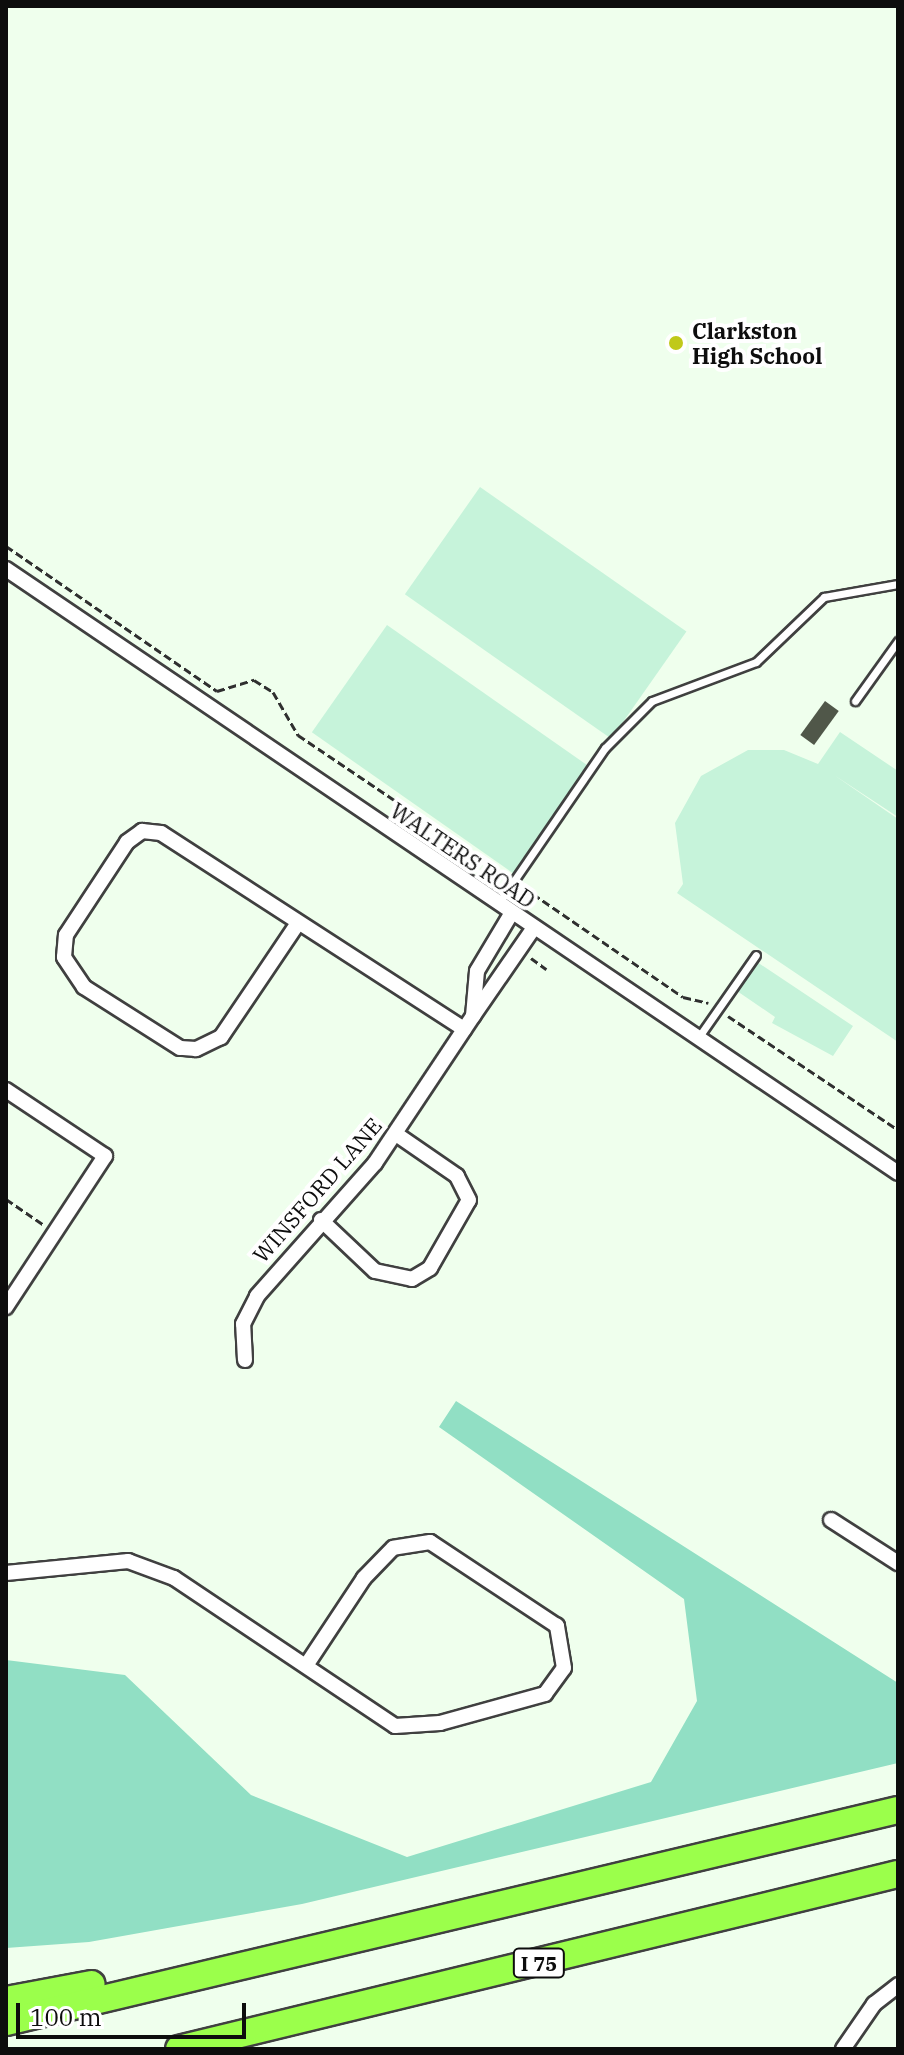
<!DOCTYPE html>
<style>
body{margin:0}
#map{position:relative;width:904px;height:2055px;overflow:hidden;background:#efffed;font-family:"IBM Plex Serif",serif}
div>[style]{position:absolute}
.forest>*{inset:0;background:#91dfc4}
.pitch>*{inset:0;background:#c6f3da;transform-origin:0 0}
.building>*{inset:0;background:#505749;transform-origin:0 0}
.path>*{height:3px;margin-top:-1.5px;transform-origin:0;background:repeating-linear-gradient(90deg,#2f2f2f 0 8px,transparent 0 12px)}
.roads{filter:drop-shadow(2px 0 #404040) drop-shadow(-2px 0 #404040) drop-shadow(0 2px #404040) drop-shadow(0 -2px #404040)}
.service>*{height:7px;margin:-3.5px;padding:0 3.5px;transform-origin:3.5px;border-radius:3.5px;background:#fff}
.minor>*{height:14px;margin:-7px;padding:0 7px;transform-origin:7px;border-radius:7px;background:#fff}
.motorway>*{height:26px;margin:-13px;padding:0 13px;transform-origin:13px;border-radius:13px;background:#9bff4b}
.dots>*{width:22px;height:22px;translate:-50% -50%;box-sizing:border-box;border:4px solid #fff;border-radius:50%}
span{translate:-50% -50%;white-space:nowrap;text-align:center;line-height:1.15;-webkit-text-stroke:8px #fff;paint-order:stroke}
.shield-label span{padding:2px 6px;background:#fff;border:2px solid;border-radius:6px;-webkit-text-stroke-width:0}
.shield-label{font-size:20px;color:#0d0d0d;font-weight:700}
.poi-label{font-size:22px;color:#0d0d0d;font-weight:700}
.left{translate:0 -50%;text-align:left}
.street-label{font-size:22px;color:#0d0d0d}
.frame{position:absolute;inset:0;border:8px solid #0d0d0d;pointer-events:none}
.scale{position:absolute;left:16px;top:2003px;width:230px;height:36px;box-sizing:border-box;border:4px solid #0d0d0d;border-top:0;padding-left:10px;font-size:24px;line-height:28px;white-space:nowrap;color:#0d0d0d;-webkit-text-stroke:6px #fff;paint-order:stroke}
</style>
<div id="map">
<div class="forest">
<i style="clip-path:polygon(456px 1401px,898px 1683px,898px 1763px,302px 1904px,89px 1942px,6px 1948px,6px 1660px,125px 1675px,251px 1795px,407px 1857px,651px 1782px,697px 1701px,684px 1599px,439px 1427px)"></i>
</div>
<div class="pitch">
<i style="left:480px;top:487px;width:252px;height:131px;rotate:35deg"></i>
<i style="left:387px;top:625px;width:251px;height:131px;rotate:35deg"></i>
<i style="clip-path:polygon(840px 732px,898px 771px,898px 817px,834px 775px,898px 819px,898px 1042px,677px 893px,683px 884px,675px 823px,701px 776px,748px 750px,784px 750px,818px 764px)"></i>
<i style="clip-path:polygon(757px 962px,853px 1026px,833px 1056px,772px 1023px,775px 1017px,737px 991px)"></i>
</div>
<div class="building">
<i style="left:825px;top:701px;width:17px;height:42px;rotate:36deg"></i>
</div>
<div class="path">
<i style="left:6px;top:546px;width:256px;rotate:34.5deg"></i>
<i style="left:217px;top:691px;width:39px;rotate:-17deg"></i>
<i style="left:254px;top:680px;width:22px;rotate:32deg"></i>
<i style="left:273px;top:692px;width:50px;rotate:59.8deg"></i>
<i style="left:298px;top:735px;width:252px;rotate:34deg"></i>
<i style="left:523px;top:887px;width:194px;rotate:34.5deg"></i>
<i style="left:683px;top:997px;width:26px;rotate:13deg"></i>
<i style="left:531px;top:958px;width:19px;rotate:36deg"></i>
<i style="left:728px;top:1016px;width:205px;rotate:33.8deg"></i>
<i style="left:6px;top:1199px;width:46px;rotate:34.4deg"></i>
</div>
<div class="roads">
<div class="service">
<i style="left:855px;top:701px;width:74px;rotate:-54.4deg"></i>
<i style="left:498px;top:904px;width:189px;rotate:-55.6deg"></i>
<i style="left:605px;top:748px;width:66px;rotate:-45deg"></i>
<i style="left:652px;top:701px;width:111px;rotate:-20.6deg"></i>
<i style="left:756px;top:662px;width:94px;rotate:-43.7deg"></i>
<i style="left:824px;top:597px;width:75px;rotate:-10deg"></i>
<i style="left:698px;top:1038px;width:101px;rotate:-55.1deg"></i>
</div>
<div class="minor">
<i style="left:6px;top:569px;width:1077px;rotate:34.1deg"></i>
<i style="left:511px;top:914px;width:66px;rotate:120.8deg"></i>
<i style="left:477px;top:971px;width:45px;rotate:95.1deg"></i>
<i style="left:473px;top:1016px;width:106px;rotate:-55.4deg"></i>
<i style="left:298px;top:923px;width:138px;rotate:124deg"></i>
<i style="left:221px;top:1037px;width:28px;rotate:154deg"></i>
<i style="left:196px;top:1049px;width:16px;rotate:-176deg"></i>
<i style="left:180px;top:1048px;width:114px;rotate:-147.6deg"></i>
<i style="left:84px;top:987px;width:36px;rotate:-124deg"></i>
<i style="left:64px;top:957px;width:22px;rotate:-85deg"></i>
<i style="left:66px;top:935px;width:111px;rotate:-56.7deg"></i>
<i style="left:127px;top:842px;width:19px;rotate:-36deg"></i>
<i style="left:142px;top:831px;width:19px;rotate:6deg"></i>
<i style="left:161px;top:833px;width:361px;rotate:32.9deg"></i>
<i style="left:6px;top:1090px;width:119px;rotate:33.7deg"></i>
<i style="left:105px;top:1156px;width:181px;rotate:123.3deg"></i>
<i style="left:321px;top:1220px;width:74px;rotate:43.4deg"></i>
<i style="left:375px;top:1271px;width:38px;rotate:12deg"></i>
<i style="left:412px;top:1279px;width:21px;rotate:-31deg"></i>
<i style="left:430px;top:1268px;width:78px;rotate:-60.2deg"></i>
<i style="left:469px;top:1200px;width:27px;rotate:-117deg"></i>
<i style="left:457px;top:1176px;width:74px;rotate:-145.5deg"></i>
<i style="left:245px;top:1360px;width:36px;rotate:-93deg"></i>
<i style="left:243px;top:1324px;width:31px;rotate:-63deg"></i>
<i style="left:257px;top:1296px;width:178px;rotate:-48.4deg"></i>
<i style="left:375px;top:1163px;width:177px;rotate:-56.3deg"></i>
<i style="left:831px;top:1520px;width:80px;rotate:32.7deg"></i>
<i style="left:6px;top:1573px;width:123px;rotate:-5.6deg"></i>
<i style="left:128px;top:1561px;width:49px;rotate:20.3deg"></i>
<i style="left:174px;top:1578px;width:266px;rotate:33.8deg"></i>
<i style="left:395px;top:1726px;width:45px;rotate:-3.8deg"></i>
<i style="left:440px;top:1723px;width:109px;rotate:-15.4deg"></i>
<i style="left:545px;top:1694px;width:32px;rotate:-54deg"></i>
<i style="left:564px;top:1668px;width:43px;rotate:-99.5deg"></i>
<i style="left:557px;top:1626px;width:152px;rotate:-146.5deg"></i>
<i style="left:430px;top:1542px;width:37px;rotate:171deg"></i>
<i style="left:393px;top:1548px;width:42px;rotate:134deg"></i>
<i style="left:364px;top:1578px;width:103px;rotate:123.5deg"></i>
<i style="left:843px;top:2049px;width:55px;rotate:-55.4deg"></i>
<i style="left:874px;top:2004px;width:31px;rotate:-38deg"></i>
</div>
<div class="motorway">
<i style="left:6px;top:2000px;width:87px;rotate:-10.5deg"></i>
<i style="left:6px;top:2022px;width:917px;rotate:-13.37deg"></i>
<i style="left:179px;top:2049px;width:740px;rotate:-13.68deg"></i>
</div>
</div>
<div class="dots">
<i style="left:676px;top:343px;background:#c0c919"></i>
</div>
<div class="shield-label">
<span style="left:539px;top:1963px">I 75</span>
</div>
<div class="poi-label">
<span class="left" style="left:692px;top:343px">Clarkston<br>High School</span>
</div>
<div class="street-label">
<span style="left:463px;top:855px;rotate:34deg">WALTERS ROAD</span>
<span style="left:317px;top:1190px;rotate:-49deg">WINSFORD LANE</span>
</div>
<div class="frame"></div>
<div class="scale">100 m</div>
</div>
